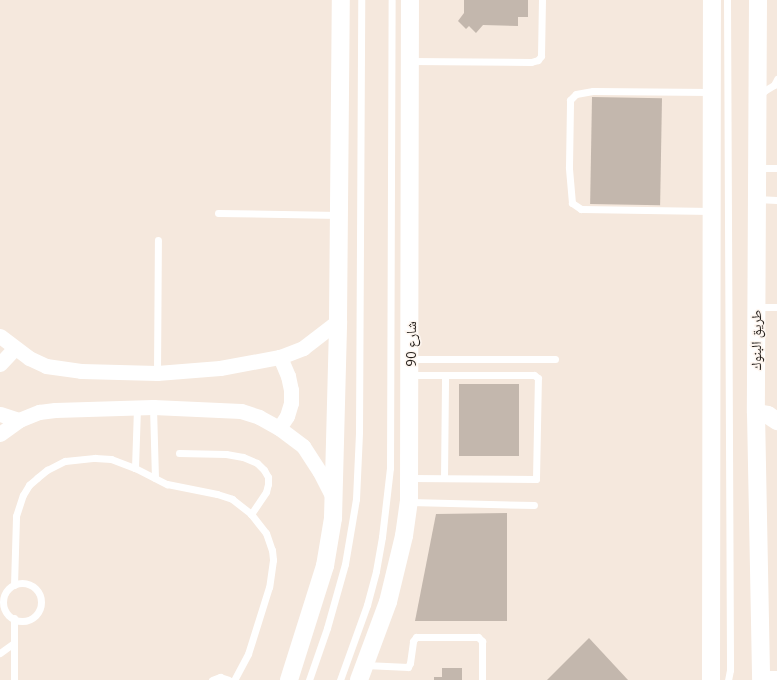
<!DOCTYPE html>
<meta charset="utf-8">
<style>
body{margin:0}
#map{position:relative;width:777px;height:680px;overflow:hidden;background:#f5e8dd;font-family:Ubuntu,"Noto Naskh Arabic",sans-serif}
div>[style]{position:absolute}
.building>*{inset:0;background:#c3b7ad;transform-origin:0 0}
.service>*{height:7px;margin:-3.5px;padding:0 3.5px;transform-origin:3.5px;border-radius:3.5px;background:#fff}
.service>.ring{margin:-3.5px;padding:0;box-sizing:content-box;background:none;border:7px solid #fff;border-radius:50%}
.minor>*{height:15px;margin:-7.5px;padding:0 7.5px;transform-origin:7.5px;border-radius:7.5px;background:#fff}
.tertiary>*{height:18px;margin:-9px;padding:0 9px;transform-origin:9px;border-radius:9px;background:#fff}
span{translate:-50% -50%;white-space:nowrap;text-align:center;line-height:1.15;-webkit-text-stroke:3px #fef6f0;paint-order:stroke}
.street-label{font-size:14px;color:#241f1b}
</style>
<div id="map">
<div class="building">
<i style="clip-path:polygon(464px 0,528px 0,528px 17px,518px 17px,518px 26px,483px 25px,476px 33px,469px 26px,466px 29px,458px 21px,464px 13px)"></i>
<i style="left:592px;top:97px;width:70px;height:107px;rotate:1deg"></i>
<i style="left:459px;top:384px;width:60px;height:72px"></i>
<i style="clip-path:polygon(507px 513px,507px 621px,415px 621px,436px 514px)"></i>
<i style="clip-path:polygon(589px 638px,628px 680px,547px 680px)"></i>
<i style="clip-path:polygon(442px 668px,462px 668px,462px 680px,434px 680px,434px 677px,442px 677px)"></i>
</div>
<div class="service">
<i style="left:727px;top:0;width:670px;rotate:89.74deg"></i>
<i style="left:730px;top:670px;width:10px;rotate:101deg"></i>
<i style="left:411px;top:61px;width:120px;rotate:0.5deg"></i>
<i style="left:531px;top:62px;width:7px;rotate:-16deg"></i>
<i style="left:538px;top:60px;width:5px;rotate:-53deg"></i>
<i style="left:541px;top:56px;width:56px;rotate:-89deg"></i>
<i style="left:759px;top:92px;width:5px;rotate:-11deg"></i>
<i style="left:764px;top:91px;width:12px;rotate:-31deg"></i>
<i style="left:774px;top:85px;width:7px;rotate:-63deg"></i>
<i style="left:757px;top:168px;width:20px"></i>
<i style="left:757px;top:199px;width:20px;rotate:3deg"></i>
<i style="left:711px;top:211px;width:130px;rotate:-179.1deg"></i>
<i style="left:581px;top:209px;width:11px;rotate:-146deg"></i>
<i style="left:572px;top:203px;width:36px;rotate:-95deg"></i>
<i style="left:569px;top:167px;width:67px;rotate:-89.1deg"></i>
<i style="left:570px;top:100px;width:8px;rotate:-45deg"></i>
<i style="left:576px;top:94px;width:17px;rotate:-10deg"></i>
<i style="left:593px;top:91px;width:118px;rotate:0.5deg"></i>
<i style="left:218px;top:213px;width:121px;rotate:0.9deg"></i>
<i style="left:757px;top:307px;width:20px"></i>
<i style="left:411px;top:359px;width:144px"></i>
<i style="left:157px;top:373px;width:133px;rotate:-89.6deg"></i>
<i style="left:153px;top:407px;width:71px;rotate:88.4deg"></i>
<i style="left:179px;top:453px;width:47px;rotate:1.2deg"></i>
<i style="left:226px;top:454px;width:17px;rotate:10deg"></i>
<i style="left:243px;top:457px;width:15px;rotate:23deg"></i>
<i style="left:257px;top:463px;width:10px;rotate:45deg"></i>
<i style="left:264px;top:470px;width:8px;rotate:60deg"></i>
<i style="left:268px;top:477px;width:7px;rotate:90deg"></i>
<i style="left:268px;top:484px;width:8px;rotate:104deg"></i>
<i style="left:266px;top:492px;width:27px;rotate:124deg"></i>
<i style="left:135px;top:468px;width:61px;rotate:-88.1deg"></i>
<i style="left:411px;top:478px;width:125px;rotate:0.5deg"></i>
<i style="left:536px;top:479px;width:101px;rotate:-88.9deg"></i>
<i style="left:538px;top:378px;width:5px;rotate:-143deg"></i>
<i style="left:534px;top:375px;width:123px;rotate:180deg"></i>
<i style="left:444px;top:478px;width:103px;rotate:-89.4deg"></i>
<i style="left:410px;top:502px;width:124px;rotate:1.4deg"></i>
<i class="ring" style="left:3px;top:583px;width:31px;height:31px"></i>
<i style="left:14px;top:585px;width:69px;rotate:-88.3deg"></i>
<i style="left:16px;top:516px;width:22px;rotate:-72deg"></i>
<i style="left:23px;top:495px;width:12px;rotate:-59deg"></i>
<i style="left:29px;top:485px;width:11px;rotate:-41deg"></i>
<i style="left:37px;top:478px;width:13px;rotate:-39deg"></i>
<i style="left:47px;top:470px;width:20px;rotate:-27deg"></i>
<i style="left:65px;top:461px;width:30px;rotate:-6deg"></i>
<i style="left:95px;top:458px;width:16px;rotate:4deg"></i>
<i style="left:111px;top:459px;width:26px;rotate:21deg"></i>
<i style="left:135px;top:468px;width:36px;rotate:27deg"></i>
<i style="left:167px;top:484px;width:51px;rotate:11.3deg"></i>
<i style="left:217px;top:494px;width:16px;rotate:18deg"></i>
<i style="left:232px;top:499px;width:24px;rotate:38deg"></i>
<i style="left:251px;top:514px;width:24px;rotate:52deg"></i>
<i style="left:266px;top:533px;width:18px;rotate:71deg"></i>
<i style="left:272px;top:550px;width:10px;rotate:84deg"></i>
<i style="left:273px;top:560px;width:27px;rotate:98deg"></i>
<i style="left:269px;top:587px;width:70px;rotate:107.4deg"></i>
<i style="left:248px;top:654px;width:30px;rotate:118deg"></i>
<i style="left:14px;top:618px;width:62px;rotate:90deg"></i>
<i style="left:0;top:653px;width:17px;rotate:-36deg"></i>
<i style="left:365px;top:665px;width:43px;rotate:2.7deg"></i>
<i style="left:408px;top:667px;width:4px;rotate:-63deg"></i>
<i style="left:410px;top:663px;width:22px;rotate:-82deg"></i>
<i style="left:413px;top:641px;width:5px;rotate:-53deg"></i>
<i style="left:416px;top:637px;width:62px"></i>
<i style="left:478px;top:637px;width:6px;rotate:45deg"></i>
<i style="left:482px;top:641px;width:39px;rotate:90deg"></i>
<i style="left:212px;top:680px;width:9px;rotate:-21deg"></i>
<i style="left:220px;top:677px;width:9px;rotate:18deg"></i>
<i style="left:309px;top:680px;width:55px;rotate:-70.9deg"></i>
<i style="left:327px;top:628px;width:66px;rotate:-74.3deg"></i>
<i style="left:345px;top:564px;width:66px;rotate:-80.4deg"></i>
<i style="left:356px;top:499px;width:67px;rotate:-87.4deg"></i>
<i style="left:359px;top:432px;width:432px;rotate:-89.7deg"></i>
<i style="left:340px;top:680px;width:80px;rotate:-70.2deg"></i>
<i style="left:367px;top:605px;width:35px;rotate:-75deg"></i>
<i style="left:376px;top:571px;width:35px;rotate:-80deg"></i>
<i style="left:382px;top:537px;width:69px;rotate:-83.4deg"></i>
<i style="left:390px;top:468px;width:468px;rotate:-89.8deg"></i>
</div>
<div class="minor">
<i style="left:0;top:336px;width:36px;rotate:37deg"></i>
<i style="left:29px;top:358px;width:19px;rotate:25deg"></i>
<i style="left:46px;top:366px;width:35px;rotate:8deg"></i>
<i style="left:81px;top:371px;width:76px;rotate:1.5deg"></i>
<i style="left:157px;top:373px;width:63px;rotate:-4.5deg"></i>
<i style="left:220px;top:368px;width:61px;rotate:-10.4deg"></i>
<i style="left:280px;top:357px;width:25px;rotate:-21deg"></i>
<i style="left:303px;top:348px;width:44px;rotate:-37.6deg"></i>
<i style="left:0;top:364px;width:22px;rotate:-47deg"></i>
<i style="left:0;top:414px;width:20px;rotate:18deg"></i>
<i style="left:279px;top:428px;width:14px;rotate:-56deg"></i>
<i style="left:287px;top:416px;width:14px;rotate:-73deg"></i>
<i style="left:291px;top:403px;width:13px;rotate:-90deg"></i>
<i style="left:291px;top:390px;width:14px;rotate:-102deg"></i>
<i style="left:288px;top:376px;width:21px;rotate:-113deg"></i>
<i style="left:0;top:434px;width:24px;rotate:-36deg"></i>
<i style="left:19px;top:420px;width:22px;rotate:-22deg"></i>
<i style="left:39px;top:412px;width:16px;rotate:-7deg"></i>
<i style="left:55px;top:410px;width:98px;rotate:-1.8deg"></i>
<i style="left:153px;top:407px;width:88px;rotate:2.6deg"></i>
<i style="left:241px;top:411px;width:19px;rotate:18deg"></i>
<i style="left:259px;top:417px;width:23px;rotate:29deg"></i>
<i style="left:279px;top:428px;width:30px;rotate:37deg"></i>
<i style="left:303px;top:446px;width:31px;rotate:57deg"></i>
<i style="left:320px;top:472px;width:31px;rotate:63deg"></i>
</div>
<div class="tertiary">
<i style="left:758px;top:0;width:413px;rotate:90.3deg"></i>
<i style="left:756px;top:413px;width:267px;rotate:88.9deg"></i>
<i style="left:756px;top:413px;width:12px;rotate:9deg"></i>
<i style="left:768px;top:415px;width:11px;rotate:34deg"></i>
<i style="left:289px;top:680px;width:120px;rotate:-72.5deg"></i>
<i style="left:325px;top:566px;width:49px;rotate:-80.5deg"></i>
<i style="left:333px;top:518px;width:197px;rotate:-88.5deg"></i>
<i style="left:338px;top:321px;width:321px;rotate:-89.5deg"></i>
<i style="left:359px;top:680px;width:83px;rotate:-69.6deg"></i>
<i style="left:388px;top:602px;width:68px;rotate:-76.4deg"></i>
<i style="left:404px;top:536px;width:34px;rotate:-82deg"></i>
<i style="left:409px;top:502px;width:502px;rotate:-89.89deg"></i>
<i style="left:711px;top:680px;width:680px;rotate:-89.92deg"></i>
<i style="left:770px;top:680px;width:7px"></i>
</div>
<div class="street-label">
<span style="left:756px;top:340px;rotate:-90deg">طريق البنوك</span>
<span style="left:411px;top:344px;rotate:-90deg">شارع 90</span>
</div>
</div>
